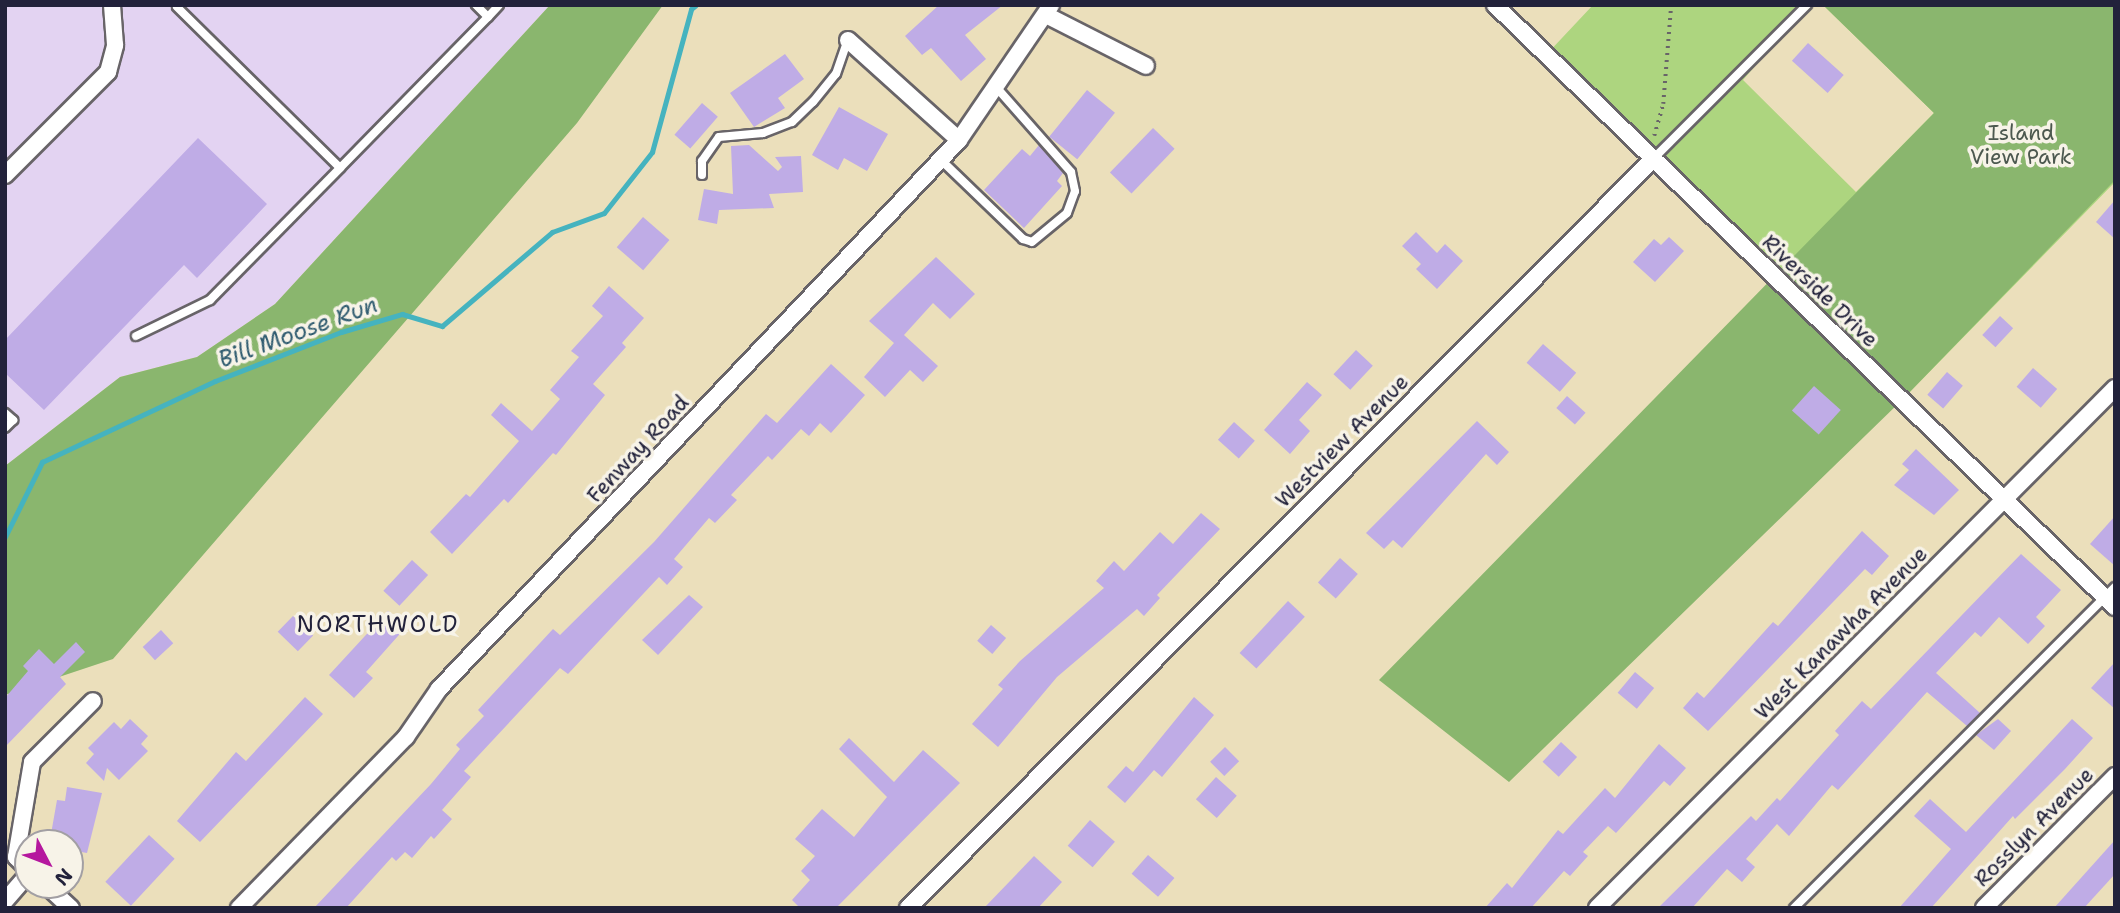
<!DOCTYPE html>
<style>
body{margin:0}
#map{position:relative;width:2120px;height:913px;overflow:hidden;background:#ebdfbb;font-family:"Shantell Sans",sans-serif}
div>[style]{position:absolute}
.built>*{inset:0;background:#e3d3f2}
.green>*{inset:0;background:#add57f}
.forest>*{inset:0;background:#8ab66e}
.stream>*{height:5px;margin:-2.5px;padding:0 2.5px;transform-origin:2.5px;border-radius:2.5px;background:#45b3bf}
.building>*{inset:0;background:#bface6;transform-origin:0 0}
.path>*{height:3.5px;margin-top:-1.75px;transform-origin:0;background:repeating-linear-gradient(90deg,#686468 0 2px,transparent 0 7px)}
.roads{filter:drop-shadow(2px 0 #686468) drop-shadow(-2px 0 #686468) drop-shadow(0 2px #686468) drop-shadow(0 -2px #686468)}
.lane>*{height:8px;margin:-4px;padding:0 4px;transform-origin:4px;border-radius:4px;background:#fff}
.street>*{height:16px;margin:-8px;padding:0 8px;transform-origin:8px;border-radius:8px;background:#fff}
span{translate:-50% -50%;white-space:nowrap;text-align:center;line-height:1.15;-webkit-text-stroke:7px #f7f3e8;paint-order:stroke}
.park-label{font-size:21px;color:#4c584f}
.street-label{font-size:21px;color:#22223b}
.water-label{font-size:23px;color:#305c70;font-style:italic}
.neighbourhood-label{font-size:23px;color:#22223b;letter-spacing:2px}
.frame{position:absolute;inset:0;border:7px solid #22223b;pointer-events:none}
.north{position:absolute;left:14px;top:829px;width:70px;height:70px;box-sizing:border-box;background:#f7f3e8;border:2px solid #a29fa3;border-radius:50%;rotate:132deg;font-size:19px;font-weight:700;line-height:28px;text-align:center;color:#22223b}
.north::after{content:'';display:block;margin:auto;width:24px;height:32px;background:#b5179e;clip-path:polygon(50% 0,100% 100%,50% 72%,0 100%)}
</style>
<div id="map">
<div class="built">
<i style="clip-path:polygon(5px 5px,550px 5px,275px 304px,197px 357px,120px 377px,5px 466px)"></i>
</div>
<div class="green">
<i style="clip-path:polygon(1593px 5px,1808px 5px,1743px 80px,1856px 192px,1934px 113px,1823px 5px,2115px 5px,2115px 182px,1902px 400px,1546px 55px)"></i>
</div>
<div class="forest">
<i style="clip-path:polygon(550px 5px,663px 5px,577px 123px,113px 659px,5px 695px,5px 466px,120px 377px,197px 357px,275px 304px)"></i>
<i style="clip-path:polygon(1823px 5px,2115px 5px,2115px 180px,1902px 400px,1509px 782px,1379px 680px,1934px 113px)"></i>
</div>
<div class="stream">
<i style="left:5px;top:537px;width:84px;rotate:-63.7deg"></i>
<i style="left:42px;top:462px;width:191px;rotate:-25.1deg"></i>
<i style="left:215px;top:381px;width:135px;rotate:-21.3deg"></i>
<i style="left:341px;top:332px;width:64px;rotate:-16.4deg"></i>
<i style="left:402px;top:314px;width:42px;rotate:16.7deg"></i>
<i style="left:442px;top:326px;width:145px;rotate:-40.5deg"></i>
<i style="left:552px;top:232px;width:55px;rotate:-20.1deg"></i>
<i style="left:604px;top:213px;width:78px;rotate:-51.8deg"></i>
<i style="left:652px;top:152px;width:148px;rotate:-74.7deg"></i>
<i style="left:691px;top:9px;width:6px;rotate:-39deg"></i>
</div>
<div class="building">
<i style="clip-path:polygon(939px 5px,1003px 5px,965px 35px,986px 59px,961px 81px,931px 48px,922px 55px,905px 36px)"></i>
<i style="left:1808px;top:43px;width:48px;height:24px;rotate:42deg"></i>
<i style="clip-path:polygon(785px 54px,804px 79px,778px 98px,785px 108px,754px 127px,730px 93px)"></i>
<i style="left:1087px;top:90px;width:36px;height:60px;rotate:39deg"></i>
<i style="left:702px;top:103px;width:21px;height:42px;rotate:41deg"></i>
<i style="clip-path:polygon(839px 107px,888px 134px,867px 171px,844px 158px,838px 170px,812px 155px)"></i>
<i style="left:1153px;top:128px;width:30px;height:62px;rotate:44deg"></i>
<i style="clip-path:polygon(198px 138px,267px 204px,197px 278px,184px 265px,44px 410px,5px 373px,5px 340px)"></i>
<i style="clip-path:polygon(749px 145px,778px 171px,782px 167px,775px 157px,801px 156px,803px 192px,769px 194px,774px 208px,719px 210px,717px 224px,698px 220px,704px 189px,733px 194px,731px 146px)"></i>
<i style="clip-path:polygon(1039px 145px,1063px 173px,1057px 181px,1062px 186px,1024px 228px,984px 190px,1022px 149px,1030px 156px)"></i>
<i style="clip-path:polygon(2115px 200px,2115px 239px,2096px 222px)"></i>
<i style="left:643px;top:217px;width:35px;height:40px;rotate:41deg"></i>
<i style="clip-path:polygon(1416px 232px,1437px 253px,1445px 244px,1463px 261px,1437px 289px,1416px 269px,1421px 264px,1402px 246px)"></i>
<i style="clip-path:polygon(1669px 237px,1684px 251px,1655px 282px,1633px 262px,1654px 239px,1661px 245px)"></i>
<i style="clip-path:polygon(936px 257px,975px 294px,950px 319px,933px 303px,904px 335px,938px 366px,923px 382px,910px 370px,885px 397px,864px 377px,894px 343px,869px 321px)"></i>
<i style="clip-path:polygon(609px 286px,644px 318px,622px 343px,626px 347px,593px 384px,605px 395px,556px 455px,553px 453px,508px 503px,504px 499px,452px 554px,430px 532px,466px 494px,470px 497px,519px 441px,491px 415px,501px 403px,532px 431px,560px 399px,550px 390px,579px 357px,571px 351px,603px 316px,592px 306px)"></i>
<i style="left:2000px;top:316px;width:18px;height:26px;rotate:43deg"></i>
<i style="left:1543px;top:344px;width:44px;height:25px;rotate:41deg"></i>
<i style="left:1356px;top:350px;width:23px;height:33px;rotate:43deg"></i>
<i style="clip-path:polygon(831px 364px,865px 395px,831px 433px,820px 423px,809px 436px,801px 429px,772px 460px,768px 456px,731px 495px,737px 500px,715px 523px,709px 518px,674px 559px,683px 567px,667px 585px,659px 577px,568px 674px,560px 668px,464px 771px,471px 777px,442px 810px,452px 819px,434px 839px,431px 836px,412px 858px,405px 852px,396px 861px,392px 857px,346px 908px,314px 908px,431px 784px,460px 749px,456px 745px,484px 716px,478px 710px,553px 629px,560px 635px,654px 542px,766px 414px,777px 423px)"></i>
<i style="left:2033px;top:368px;width:32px;height:25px;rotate:41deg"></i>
<i style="left:1947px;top:372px;width:21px;height:30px;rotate:41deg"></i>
<i style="clip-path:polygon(1307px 382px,1322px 395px,1299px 420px,1310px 431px,1290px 454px,1264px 430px)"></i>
<i style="left:1814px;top:386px;width:36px;height:33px;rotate:42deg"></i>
<i style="left:1567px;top:396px;width:25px;height:16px;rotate:42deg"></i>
<i style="clip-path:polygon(1477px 421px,1509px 452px,1497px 465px,1486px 454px,1402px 548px,1393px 540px,1384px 549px,1366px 533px)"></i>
<i style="left:1234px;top:422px;width:28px;height:24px;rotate:42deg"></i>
<i style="clip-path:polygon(1916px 449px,1959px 490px,1934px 515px,1894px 485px,1909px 470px,1902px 464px)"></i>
<i style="clip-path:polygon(1201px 513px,1220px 529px,1157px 595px,1160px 598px,1144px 616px,1137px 609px,1057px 677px,998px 747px,972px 724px,1003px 689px,998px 685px,1020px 661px,1104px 588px,1096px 581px,1114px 561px,1124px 571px,1160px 532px,1173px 544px)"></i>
<i style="clip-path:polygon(2115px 516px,2115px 566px,2090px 544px)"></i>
<i style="clip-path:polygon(1862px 531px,1889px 556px,1872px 575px,1865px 569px,1708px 731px,1683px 708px,1697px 692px,1704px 698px,1773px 622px,1778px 626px)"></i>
<i style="clip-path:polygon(2021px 554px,2061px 590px,2036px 617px,2045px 626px,2028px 644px,1999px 617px,1981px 637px,1975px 632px,1936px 673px,1980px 713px,1967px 726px,1927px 692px,1838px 790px,1832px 785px,1789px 836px,1777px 824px,1746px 859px,1755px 867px,1742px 882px,1727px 869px,1692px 908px,1658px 908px,1751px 816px,1756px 821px,1777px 798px,1780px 801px,1839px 735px,1835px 731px,1862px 701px,1871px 709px)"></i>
<i style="left:1340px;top:558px;width:24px;height:33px;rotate:42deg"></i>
<i style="left:412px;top:560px;width:22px;height:42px;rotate:43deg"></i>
<i style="clip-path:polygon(689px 595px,703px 607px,658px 655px,642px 640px)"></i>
<i style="left:1288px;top:601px;width:23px;height:71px;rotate:43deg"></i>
<i style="clip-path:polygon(388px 611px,406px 627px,366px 672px,373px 678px,354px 698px,329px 675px)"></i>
<i style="left:293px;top:616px;width:28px;height:22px;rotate:44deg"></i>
<i style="left:991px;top:625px;width:20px;height:21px;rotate:41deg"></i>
<i style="left:161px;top:630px;width:18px;height:25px;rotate:47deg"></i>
<i style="clip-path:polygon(76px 642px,85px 652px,60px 677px,66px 684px,5px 747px,5px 698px,28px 671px,23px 666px,39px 649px,54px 664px)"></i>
<i style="clip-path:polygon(2115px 662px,2115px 709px,2091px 688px)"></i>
<i style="left:1635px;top:672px;width:25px;height:27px;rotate:40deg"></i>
<i style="clip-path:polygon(305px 697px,323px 714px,200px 842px,177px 821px,236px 752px,246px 761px)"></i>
<i style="clip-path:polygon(1194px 697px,1214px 715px,1162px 777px,1154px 770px,1125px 803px,1107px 787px,1126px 766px,1133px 772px)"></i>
<i style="clip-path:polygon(130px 719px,148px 736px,141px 744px,148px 751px,119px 780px,107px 768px,104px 781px,86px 763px,94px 754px,88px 748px,114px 722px,121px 729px)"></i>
<i style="clip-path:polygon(1998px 719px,2011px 731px,1994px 750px,1976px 735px)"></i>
<i style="clip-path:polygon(2072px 719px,2093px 738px,2065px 769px,2015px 819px,2013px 816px,1931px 908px,1899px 908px,1951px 849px,1914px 816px,1930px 799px,1966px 832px)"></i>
<i style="clip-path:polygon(849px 738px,894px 782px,923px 750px,960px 783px,836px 908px,800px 908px,792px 900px,810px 880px,801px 871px,815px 856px,795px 839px,822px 809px,854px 837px,887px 797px,839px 749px)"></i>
<i style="left:1561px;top:742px;width:22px;height:27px;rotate:43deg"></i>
<i style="clip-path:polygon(1659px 744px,1686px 768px,1670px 786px,1664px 781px,1616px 833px,1608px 826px,1583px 852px,1588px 856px,1570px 876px,1564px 871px,1531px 908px,1485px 908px,1507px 883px,1512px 888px,1558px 830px,1563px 834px,1605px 788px,1615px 798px)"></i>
<i style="left:1225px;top:747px;width:20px;height:21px;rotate:45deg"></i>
<i style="left:1216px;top:777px;width:28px;height:30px;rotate:42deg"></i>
<i style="clip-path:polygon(67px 787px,102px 793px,87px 853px,70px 850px,70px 843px,58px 843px,59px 835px,51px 834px,57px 800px,65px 801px)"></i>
<i style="left:1090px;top:820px;width:33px;height:34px;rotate:41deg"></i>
<i style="left:149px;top:835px;width:35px;height:64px;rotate:43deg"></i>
<i style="clip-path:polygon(2115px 840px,2115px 874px,2084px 908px,2054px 908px)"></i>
<i style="left:1148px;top:855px;width:35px;height:25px;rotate:41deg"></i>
<i style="clip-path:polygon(1034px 856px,1062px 882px,1038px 908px,984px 908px)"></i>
</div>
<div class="path">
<i style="left:1654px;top:136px;width:33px;rotate:-74deg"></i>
<i style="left:1663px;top:104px;width:99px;rotate:-85.4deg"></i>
</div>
<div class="roads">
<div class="lane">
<i style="left:177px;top:7px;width:229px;rotate:44.6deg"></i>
<i style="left:340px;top:168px;width:211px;rotate:-45.6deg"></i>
<i style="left:488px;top:17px;width:17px;rotate:-135deg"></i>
<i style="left:488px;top:17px;width:16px;rotate:-47deg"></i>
<i style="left:1653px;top:159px;width:218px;rotate:-45deg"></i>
<i style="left:941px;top:160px;width:114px;rotate:43.9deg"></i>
<i style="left:1023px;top:239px;width:9px;rotate:18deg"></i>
<i style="left:1032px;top:242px;width:45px;rotate:-39.6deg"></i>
<i style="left:1067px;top:213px;width:23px;rotate:-70deg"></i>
<i style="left:1075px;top:191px;width:19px;rotate:-102deg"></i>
<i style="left:1071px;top:172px;width:113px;rotate:-131.4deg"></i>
<i style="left:702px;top:175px;width:14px;rotate:-90deg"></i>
<i style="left:702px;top:161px;width:29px;rotate:-55deg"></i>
<i style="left:719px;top:137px;width:44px;rotate:-5.2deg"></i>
<i style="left:763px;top:133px;width:31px;rotate:-21deg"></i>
<i style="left:792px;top:122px;width:29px;rotate:-44deg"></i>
<i style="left:813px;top:102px;width:36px;rotate:-51deg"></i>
<i style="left:836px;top:74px;width:36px;rotate:-71deg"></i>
<i style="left:136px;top:336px;width:82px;rotate:-25.9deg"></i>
<i style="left:210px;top:300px;width:185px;rotate:-45.4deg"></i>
<i style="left:5px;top:413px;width:11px;rotate:41deg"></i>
<i style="left:13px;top:420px;width:11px;rotate:135deg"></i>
<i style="left:1794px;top:908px;width:454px;rotate:-45deg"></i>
</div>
<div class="street">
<i style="left:1495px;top:5px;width:864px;rotate:44.16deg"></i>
<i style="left:1046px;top:15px;width:112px;rotate:27deg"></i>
<i style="left:848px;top:40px;width:149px;rotate:42deg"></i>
<i style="left:5px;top:175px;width:146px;rotate:-45deg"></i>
<i style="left:108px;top:72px;width:28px;rotate:-75deg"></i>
<i style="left:115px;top:45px;width:40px;rotate:-94.3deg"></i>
<i style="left:28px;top:869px;width:17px;rotate:-135deg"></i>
<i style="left:16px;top:857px;width:96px;rotate:-80.4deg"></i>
<i style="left:32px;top:762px;width:86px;rotate:-45deg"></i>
<i style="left:46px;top:885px;width:34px;rotate:43deg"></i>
<i style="left:5px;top:901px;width:35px;rotate:-49deg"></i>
<i style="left:239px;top:908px;width:239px;rotate:-45.7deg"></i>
<i style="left:406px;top:737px;width:58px;rotate:-55.5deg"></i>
<i style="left:439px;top:689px;width:756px;rotate:-46.55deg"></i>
<i style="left:959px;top:140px;width:163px;rotate:-55.7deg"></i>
<i style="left:908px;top:908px;width:1056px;rotate:-45.15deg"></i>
<i style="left:1597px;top:908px;width:734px;rotate:-45.11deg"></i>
<i style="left:1984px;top:908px;width:186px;rotate:-45.2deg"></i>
</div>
</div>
<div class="park-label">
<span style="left:2021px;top:145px">Island<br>View Park</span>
</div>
<div class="street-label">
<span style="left:1820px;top:291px;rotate:44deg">Riverside Drive</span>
<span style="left:1342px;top:441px;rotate:-45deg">Westview Avenue</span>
<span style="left:638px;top:449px;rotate:-47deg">Fenway Road</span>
<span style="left:1841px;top:633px;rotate:-45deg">West Kanawha Avenue</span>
<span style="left:2034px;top:827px;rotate:-45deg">Rosslyn Avenue</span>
</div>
<div class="water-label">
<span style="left:298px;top:332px;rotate:-20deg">Bill Moose Run</span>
</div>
<div class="neighbourhood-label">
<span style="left:378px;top:624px">NORTHWOLD</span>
</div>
<div class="frame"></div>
<div class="north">N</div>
</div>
